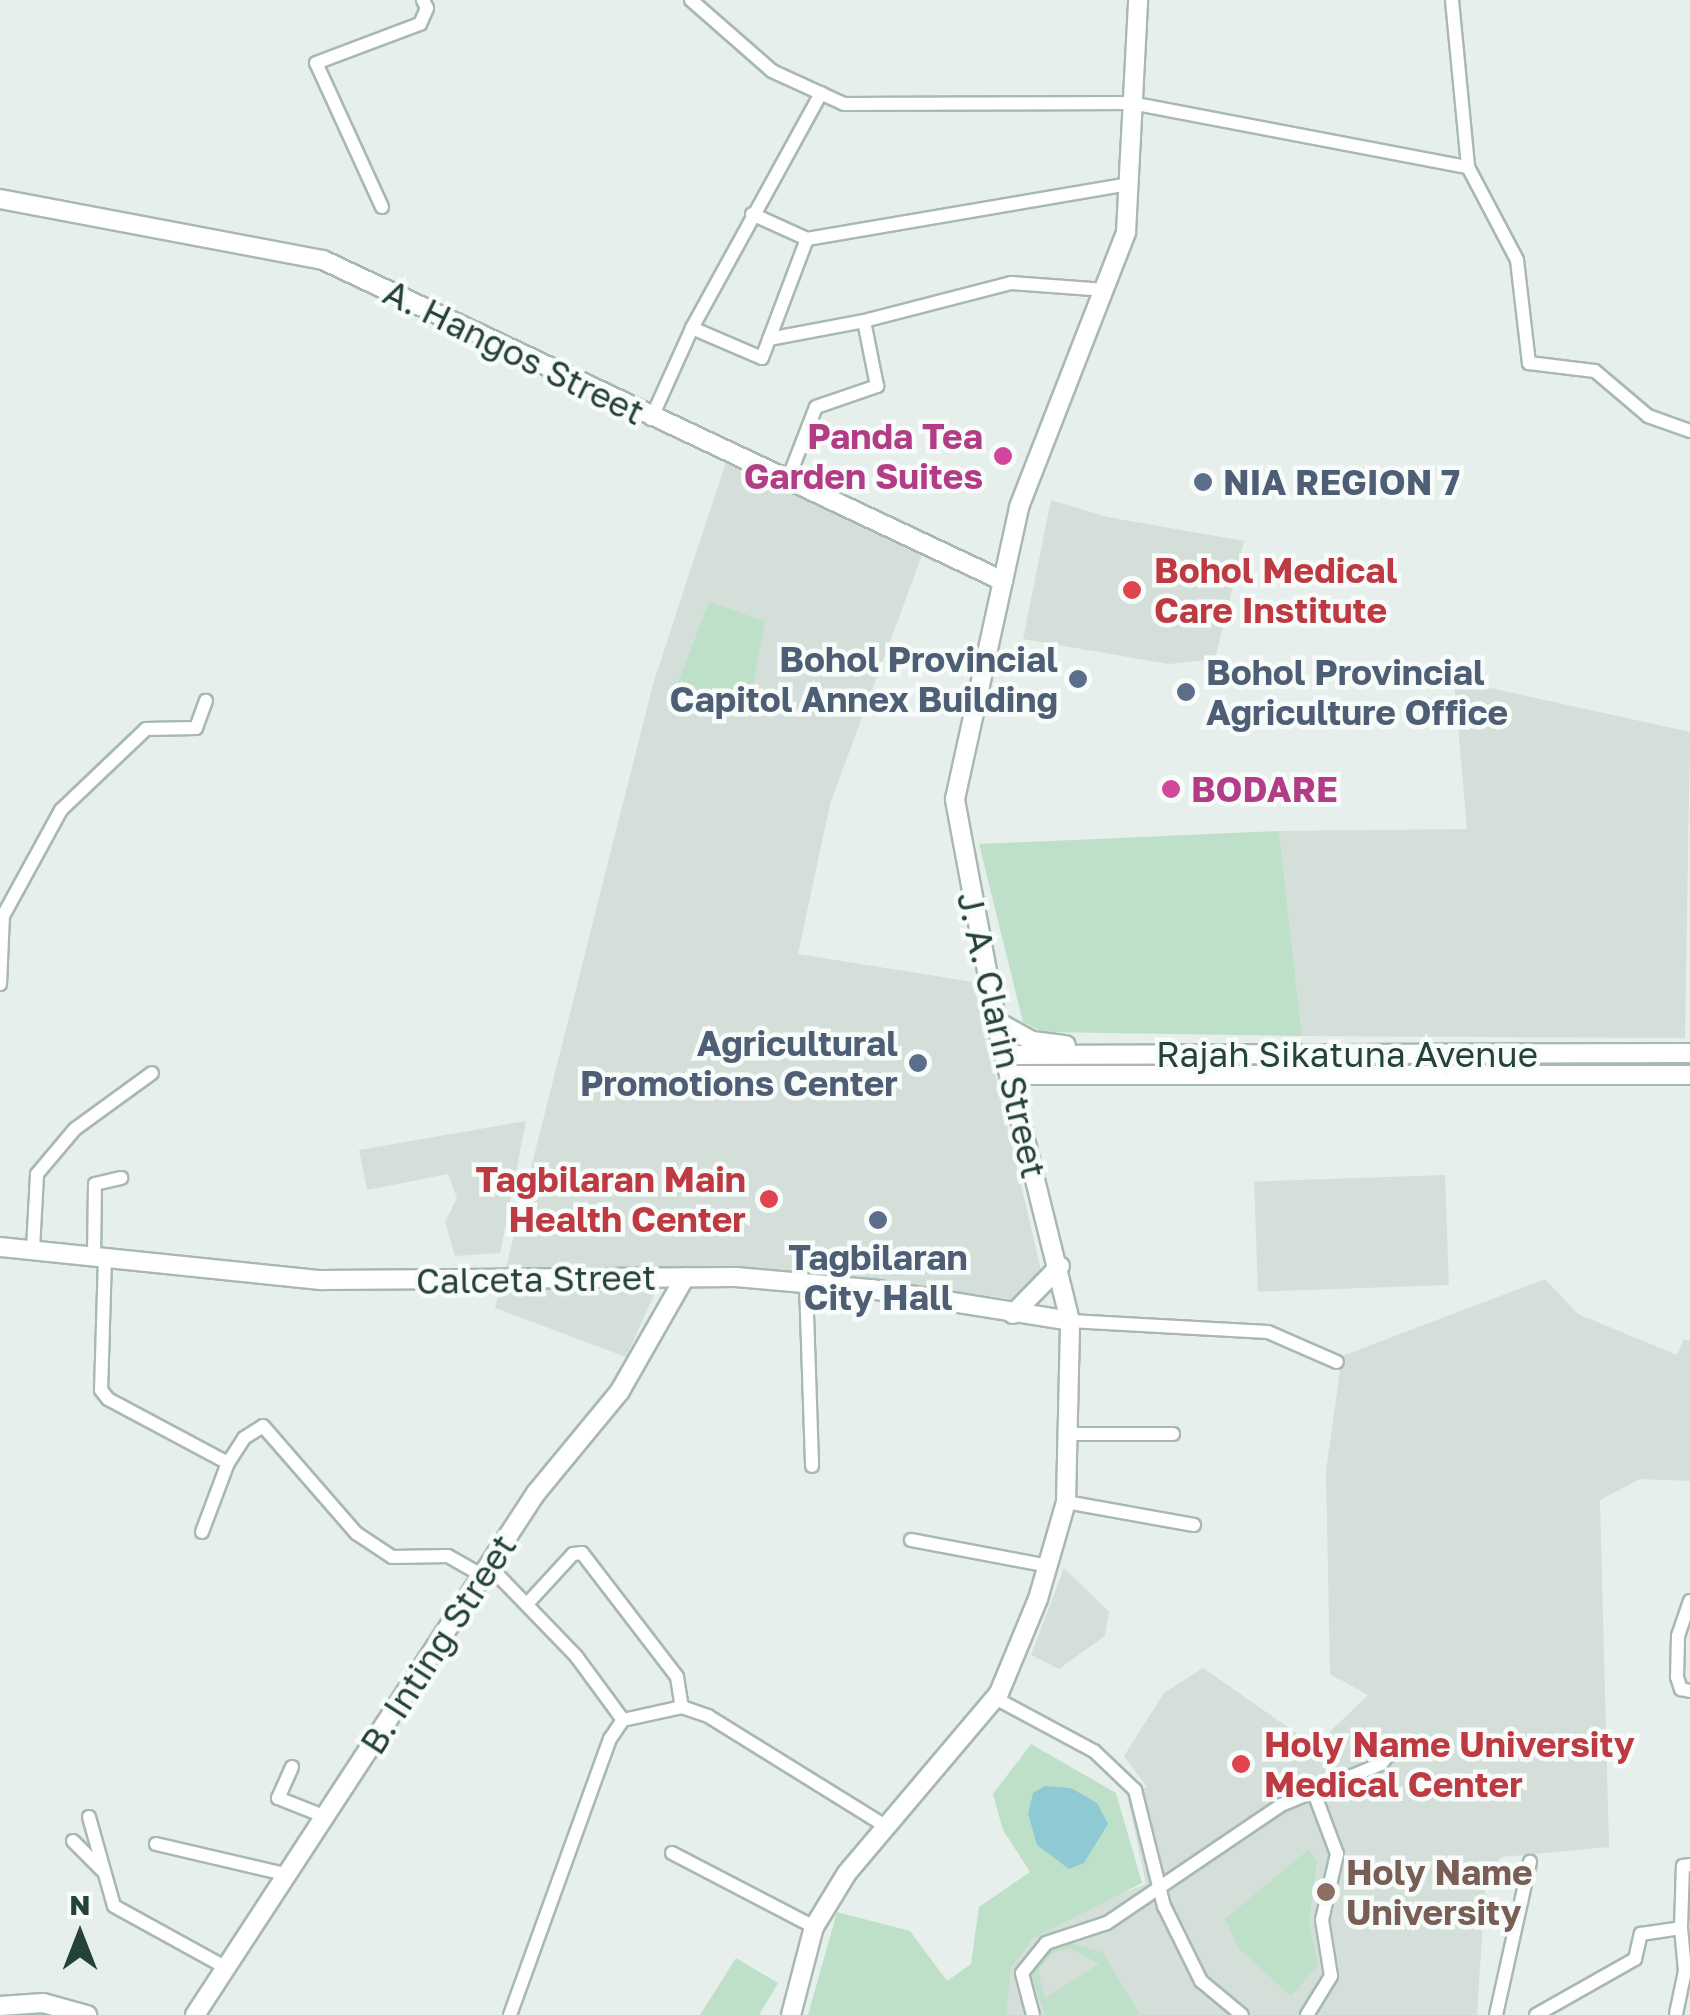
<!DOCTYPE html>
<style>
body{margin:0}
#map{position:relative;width:1690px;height:2015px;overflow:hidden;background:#e6efeb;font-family:"Golos Text",sans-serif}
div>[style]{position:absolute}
.built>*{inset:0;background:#d4dfda;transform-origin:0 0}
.green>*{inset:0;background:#bfe0c8}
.water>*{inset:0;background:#8ec9d4}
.roads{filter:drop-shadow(2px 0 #a8b8b2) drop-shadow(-2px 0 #a8b8b2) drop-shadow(0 2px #a8b8b2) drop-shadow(0 -2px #a8b8b2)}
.street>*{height:12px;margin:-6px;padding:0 6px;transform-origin:6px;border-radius:6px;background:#fff}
.secondary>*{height:18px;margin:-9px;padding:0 9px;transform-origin:9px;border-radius:9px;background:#fff}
.dots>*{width:28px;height:28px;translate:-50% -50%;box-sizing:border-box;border:5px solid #f7fbf9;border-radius:50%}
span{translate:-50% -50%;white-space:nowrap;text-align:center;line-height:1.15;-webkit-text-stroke:9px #f7fbf9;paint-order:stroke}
.street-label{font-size:35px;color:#24423a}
.hotel-label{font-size:35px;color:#b23c85;font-weight:700}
.right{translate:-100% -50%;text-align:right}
.left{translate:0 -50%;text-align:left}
.service-label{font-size:35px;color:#4e5e75;font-weight:700}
.health-label{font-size:35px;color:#be3a42;font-weight:700}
.education-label{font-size:35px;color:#785e54;font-weight:700}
.north{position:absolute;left:30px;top:1885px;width:100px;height:100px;-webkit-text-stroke:8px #f7fbf9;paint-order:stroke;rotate:0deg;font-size:28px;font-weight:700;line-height:40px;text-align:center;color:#24423a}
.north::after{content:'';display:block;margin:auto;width:35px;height:45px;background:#24423a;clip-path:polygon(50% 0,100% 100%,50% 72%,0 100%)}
</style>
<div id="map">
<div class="built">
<i style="clip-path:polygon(726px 462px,922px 555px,830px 804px,798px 954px,973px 982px,1043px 1278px,1023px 1300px,751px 1268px,506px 1267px,653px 684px)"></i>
<i style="clip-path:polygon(1051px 500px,1107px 517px,1244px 541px,1215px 659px,1169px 664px,1023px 639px)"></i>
<i style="clip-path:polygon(1454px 680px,1690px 732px,1685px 1038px,1302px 1036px,1279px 831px,1467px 829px)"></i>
<i style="clip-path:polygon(526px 1121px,500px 1253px,455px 1256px,445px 1222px,457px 1198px,448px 1174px,367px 1190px,359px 1150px)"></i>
<i style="left:1445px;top:1175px;width:110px;height:191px;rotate:88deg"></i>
<i style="clip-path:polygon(1545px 1279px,1578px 1314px,1677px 1355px,1684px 1339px,1690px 1341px,1690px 1481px,1640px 1479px,1600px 1500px,1609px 1847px,1502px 1857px,1486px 1873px,1477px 2015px,985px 2015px,1025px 1929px,1146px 1884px,1127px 1795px,1147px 1787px,1124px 1756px,1164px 1693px,1203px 1668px,1315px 1746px,1368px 1695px,1330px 1674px,1326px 1471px,1342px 1356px)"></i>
<i style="clip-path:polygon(501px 1286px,655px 1293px,626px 1357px,495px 1308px)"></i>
<i style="clip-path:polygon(1064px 1568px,1109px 1612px,1105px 1636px,1059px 1669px,1031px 1655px)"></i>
</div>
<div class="green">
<i style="clip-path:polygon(709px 602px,765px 621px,750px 703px,677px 685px)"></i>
<i style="clip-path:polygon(1279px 831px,1302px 1036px,1043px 1032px,1023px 1022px,979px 844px)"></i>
<i style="clip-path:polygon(1031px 1744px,1116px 1793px,1142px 1883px,1033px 1938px,1011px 1968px,1006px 2015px,808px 2015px,837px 1912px,910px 1931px,947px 1981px,971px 1964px,979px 1907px,1030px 1872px,1003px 1830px,993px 1794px)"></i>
<i style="clip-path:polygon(1308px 1850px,1317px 1860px,1309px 1921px,1318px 1966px,1291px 1996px,1239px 1949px,1225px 1919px)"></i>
<i style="clip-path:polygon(evenodd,1064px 1941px,1102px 1952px,1140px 2015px,1045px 2015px,1030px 1971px,1048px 1946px,1064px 1941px,1070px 1948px,1099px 1964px,1045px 1998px,1038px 1970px,1054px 1952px,1070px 1948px)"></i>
<i style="clip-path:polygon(736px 1958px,778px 1983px,759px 2015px,700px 2015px)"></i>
</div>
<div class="water">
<i style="clip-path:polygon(1045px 1786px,1071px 1788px,1097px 1803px,1108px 1824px,1084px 1863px,1069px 1869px,1037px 1845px,1028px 1814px,1033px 1793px)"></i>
</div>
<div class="roads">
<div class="street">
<i style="left:691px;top:0;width:108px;rotate:41.2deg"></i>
<i style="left:772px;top:71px;width:79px;rotate:24.6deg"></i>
<i style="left:844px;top:104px;width:287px;rotate:-0.2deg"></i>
<i style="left:1131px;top:103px;width:343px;rotate:10.8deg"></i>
<i style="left:1468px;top:167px;width:105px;rotate:62.2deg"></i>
<i style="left:1517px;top:260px;width:104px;rotate:83.4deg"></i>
<i style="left:1529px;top:363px;width:66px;rotate:6.9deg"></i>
<i style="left:1595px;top:371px;width:70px;rotate:40.3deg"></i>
<i style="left:1648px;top:416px;width:45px;rotate:19.7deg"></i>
<i style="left:1452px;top:0;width:168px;rotate:84.5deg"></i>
<i style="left:382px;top:207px;width:158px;rotate:-114.6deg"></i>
<i style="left:316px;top:63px;width:111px;rotate:-20.6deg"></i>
<i style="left:420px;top:24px;width:17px;rotate:-66deg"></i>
<i style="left:427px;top:8px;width:9px;rotate:-117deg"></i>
<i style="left:752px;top:214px;width:60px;rotate:24.4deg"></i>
<i style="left:807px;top:239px;width:326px;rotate:-9.7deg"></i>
<i style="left:692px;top:328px;width:76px;rotate:23.2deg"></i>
<i style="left:762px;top:358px;width:127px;rotate:-69.3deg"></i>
<i style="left:769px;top:339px;width:97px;rotate:-10.7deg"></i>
<i style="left:651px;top:419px;width:100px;rotate:-65.7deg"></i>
<i style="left:692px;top:328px;width:268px;rotate:-61.2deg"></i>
<i style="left:787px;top:482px;width:80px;rotate:-68.9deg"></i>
<i style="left:816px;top:407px;width:65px;rotate:-19deg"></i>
<i style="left:877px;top:386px;width:66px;rotate:-101.3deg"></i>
<i style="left:864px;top:321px;width:152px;rotate:-14.5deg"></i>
<i style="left:1011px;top:283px;width:95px;rotate:4.2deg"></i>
<i style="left:0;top:984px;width:68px;rotate:-87.5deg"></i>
<i style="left:3px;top:916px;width:121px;rotate:-61.3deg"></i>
<i style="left:61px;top:810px;width:117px;rotate:-43.6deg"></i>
<i style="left:146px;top:729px;width:50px;rotate:-1.1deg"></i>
<i style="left:196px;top:728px;width:29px;rotate:-70deg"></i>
<i style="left:33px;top:1249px;width:75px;rotate:-86.9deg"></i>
<i style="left:37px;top:1174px;width:59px;rotate:-49.8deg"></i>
<i style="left:75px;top:1129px;width:95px;rotate:-36deg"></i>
<i style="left:94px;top:1256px;width:72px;rotate:-89.2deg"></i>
<i style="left:95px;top:1184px;width:27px;rotate:-13deg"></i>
<i style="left:105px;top:1257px;width:133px;rotate:91.7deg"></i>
<i style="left:101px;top:1390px;width:11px;rotate:52deg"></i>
<i style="left:108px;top:1399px;width:136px;rotate:28.1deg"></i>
<i style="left:228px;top:1463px;width:30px;rotate:-57deg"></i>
<i style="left:244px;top:1438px;width:22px;rotate:-32deg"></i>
<i style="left:263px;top:1426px;width:142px;rotate:49deg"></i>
<i style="left:356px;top:1533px;width:43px;rotate:33.7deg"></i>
<i style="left:392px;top:1557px;width:56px;rotate:-1deg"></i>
<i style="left:448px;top:1556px;width:40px;rotate:29.7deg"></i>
<i style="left:806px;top:1283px;width:183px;rotate:88.1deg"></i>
<i style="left:1070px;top:1321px;width:198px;rotate:3.2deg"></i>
<i style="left:1268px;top:1332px;width:75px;rotate:23.5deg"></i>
<i style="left:1070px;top:1434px;width:103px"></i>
<i style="left:1066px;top:1502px;width:130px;rotate:10.2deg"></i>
<i style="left:202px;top:1532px;width:74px;rotate:-69.4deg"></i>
<i style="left:911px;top:1540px;width:139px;rotate:10.7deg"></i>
<i style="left:490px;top:1567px;width:124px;rotate:46deg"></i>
<i style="left:576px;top:1656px;width:79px;rotate:53.7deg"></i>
<i style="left:1690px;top:1601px;width:37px;rotate:109deg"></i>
<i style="left:1678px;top:1636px;width:41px;rotate:91.4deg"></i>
<i style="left:1677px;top:1677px;width:13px;rotate:72deg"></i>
<i style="left:1681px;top:1689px;width:9px;rotate:13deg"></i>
<i style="left:527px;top:1604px;width:68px;rotate:-47.4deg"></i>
<i style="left:573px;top:1554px;width:9px;rotate:-6deg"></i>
<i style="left:582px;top:1553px;width:156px;rotate:52.5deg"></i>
<i style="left:677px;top:1677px;width:30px;rotate:81deg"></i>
<i style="left:995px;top:1698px;width:112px;rotate:28.2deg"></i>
<i style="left:1094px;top:1751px;width:57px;rotate:43.6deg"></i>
<i style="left:1135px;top:1790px;width:120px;rotate:76deg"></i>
<i style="left:1164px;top:1906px;width:84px;rotate:63.7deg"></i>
<i style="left:1201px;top:1981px;width:53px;rotate:39.7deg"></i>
<i style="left:292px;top:1767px;width:34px;rotate:114deg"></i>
<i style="left:278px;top:1798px;width:52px;rotate:21.6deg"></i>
<i style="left:89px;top:1817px;width:92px;rotate:74.3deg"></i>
<i style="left:114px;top:1906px;width:129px;rotate:28.8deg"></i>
<i style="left:73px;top:1841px;width:42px;rotate:45deg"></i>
<i style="left:156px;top:1844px;width:137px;rotate:13.1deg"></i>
<i style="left:672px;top:1853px;width:160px;rotate:27.5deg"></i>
<i style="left:1676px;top:2014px;width:44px;rotate:-78.2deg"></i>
<i style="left:1685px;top:1971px;width:43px;rotate:-95.3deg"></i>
<i style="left:510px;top:2015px;width:294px;rotate:-70.1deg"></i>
<i style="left:610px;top:1739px;width:23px;rotate:-56deg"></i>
<i style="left:623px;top:1720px;width:60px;rotate:-12.4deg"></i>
<i style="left:682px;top:1707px;width:28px;rotate:19deg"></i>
<i style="left:708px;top:1716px;width:207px;rotate:31.8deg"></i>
<i style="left:1033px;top:2015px;width:43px;rotate:-104.7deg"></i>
<i style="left:1022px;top:1973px;width:38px;rotate:-51deg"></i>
<i style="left:1046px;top:1943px;width:64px;rotate:-18.2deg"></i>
<i style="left:1107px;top:1923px;width:210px;rotate:-34.1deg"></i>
<i style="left:1281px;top:1805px;width:108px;rotate:-22.3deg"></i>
<i style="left:1381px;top:1764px;width:26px;rotate:-51deg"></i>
<i style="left:1307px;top:2015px;width:46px;rotate:-58.4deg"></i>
<i style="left:1331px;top:1976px;width:57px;rotate:-99.1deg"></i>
<i style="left:1322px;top:1920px;width:68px;rotate:-77.2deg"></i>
<i style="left:1337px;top:1854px;width:68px;rotate:-110.6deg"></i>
<i style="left:1496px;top:2015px;width:157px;rotate:-77.5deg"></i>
<i style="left:1536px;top:2015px;width:114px;rotate:-29.5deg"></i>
<i style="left:1635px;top:1959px;width:26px;rotate:-77deg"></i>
<i style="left:1641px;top:1934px;width:40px;rotate:-8.5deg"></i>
<i style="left:1681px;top:1928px;width:62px;rotate:-88.2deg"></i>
<i style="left:1683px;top:1866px;width:7px;rotate:-8deg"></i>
</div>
<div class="secondary">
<i style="left:0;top:199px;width:329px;rotate:10.7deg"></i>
<i style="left:323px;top:260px;width:752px;rotate:25.27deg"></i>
<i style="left:996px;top:1021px;width:41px;rotate:29.1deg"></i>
<i style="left:1032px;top:1041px;width:34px;rotate:7deg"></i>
<i style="left:1005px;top:1055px;width:685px;rotate:-0.17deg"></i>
<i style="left:1011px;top:1075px;width:679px"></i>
<i style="left:0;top:1247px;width:323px;rotate:5.9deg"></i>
<i style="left:321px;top:1280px;width:415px;rotate:-0.4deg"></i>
<i style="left:736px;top:1277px;width:136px;rotate:5.1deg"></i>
<i style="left:871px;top:1289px;width:202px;rotate:9.1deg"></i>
<i style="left:1013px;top:1314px;width:67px;rotate:-45.6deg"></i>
<i style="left:0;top:2006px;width:43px;rotate:-4deg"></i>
<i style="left:43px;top:2003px;width:46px;rotate:15.3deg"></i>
<i style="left:195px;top:2015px;width:624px;rotate:-56.85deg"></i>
<i style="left:536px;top:1493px;width:132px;rotate:-50.5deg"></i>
<i style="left:620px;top:1391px;width:131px;rotate:-60.3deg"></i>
<i style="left:791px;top:2015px;width:91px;rotate:-75.4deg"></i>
<i style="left:814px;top:1927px;width:63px;rotate:-58.6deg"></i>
<i style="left:847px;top:1873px;width:236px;rotate:-49.8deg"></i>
<i style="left:999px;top:1693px;width:102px;rotate:-67.5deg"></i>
<i style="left:1038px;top:1599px;width:101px;rotate:-73.9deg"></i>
<i style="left:1066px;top:1502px;width:181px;rotate:-88.7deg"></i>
<i style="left:1070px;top:1321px;width:295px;rotate:-103.9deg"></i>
<i style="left:999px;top:1035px;width:240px;rotate:-100.6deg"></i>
<i style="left:955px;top:799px;width:299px;rotate:-77.6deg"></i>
<i style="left:1019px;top:507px;width:295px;rotate:-68.7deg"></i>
<i style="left:1126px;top:232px;width:232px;rotate:-87deg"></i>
</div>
</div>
<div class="dots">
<i style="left:1003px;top:456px;background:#d1479c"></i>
<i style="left:1203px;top:482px;background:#5c6f8a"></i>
<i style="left:1132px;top:590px;background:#e0444e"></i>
<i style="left:1078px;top:679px;background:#5c6f8a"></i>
<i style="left:1186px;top:692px;background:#5c6f8a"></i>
<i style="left:1171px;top:789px;background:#d1479c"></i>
<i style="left:918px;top:1063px;background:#5c6f8a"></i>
<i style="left:769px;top:1199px;background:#e0444e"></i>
<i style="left:878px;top:1220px;background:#5c6f8a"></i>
<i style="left:1241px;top:1764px;background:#e0444e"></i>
<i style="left:1326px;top:1892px;background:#8d6e63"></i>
</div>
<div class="street-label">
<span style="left:514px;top:352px;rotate:26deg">A. Hangos Street</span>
<span style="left:1002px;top:1035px;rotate:77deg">J. A. Clarin Street</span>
<span style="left:1347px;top:1054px">Rajah Sikatuna Avenue</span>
<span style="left:536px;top:1279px;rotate:-1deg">Calceta Street</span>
<span style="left:438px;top:1644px;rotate:-57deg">B. Inting Street</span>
</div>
<div class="hotel-label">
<span class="right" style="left:983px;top:456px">Panda Tea<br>Garden Suites</span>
<span class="left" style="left:1191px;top:789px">BODARE</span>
</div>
<div class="service-label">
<span class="left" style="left:1223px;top:482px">NIA REGION 7</span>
<span class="right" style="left:1058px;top:679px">Bohol Provincial<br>Capitol Annex Building</span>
<span class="left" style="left:1206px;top:692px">Bohol Provincial<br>Agriculture Office</span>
<span class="right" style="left:898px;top:1063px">Agricultural<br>Promotions Center</span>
<span style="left:878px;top:1277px">Tagbilaran<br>City Hall</span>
</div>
<div class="health-label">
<span class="left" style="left:1154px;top:590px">Bohol Medical<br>Care Institute</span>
<span class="right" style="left:746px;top:1199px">Tagbilaran Main<br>Health Center</span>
<span class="left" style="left:1264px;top:1764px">Holy Name University<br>Medical Center</span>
</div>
<div class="education-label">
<span class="left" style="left:1346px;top:1892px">Holy Name<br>University</span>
</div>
<div class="north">N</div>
</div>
